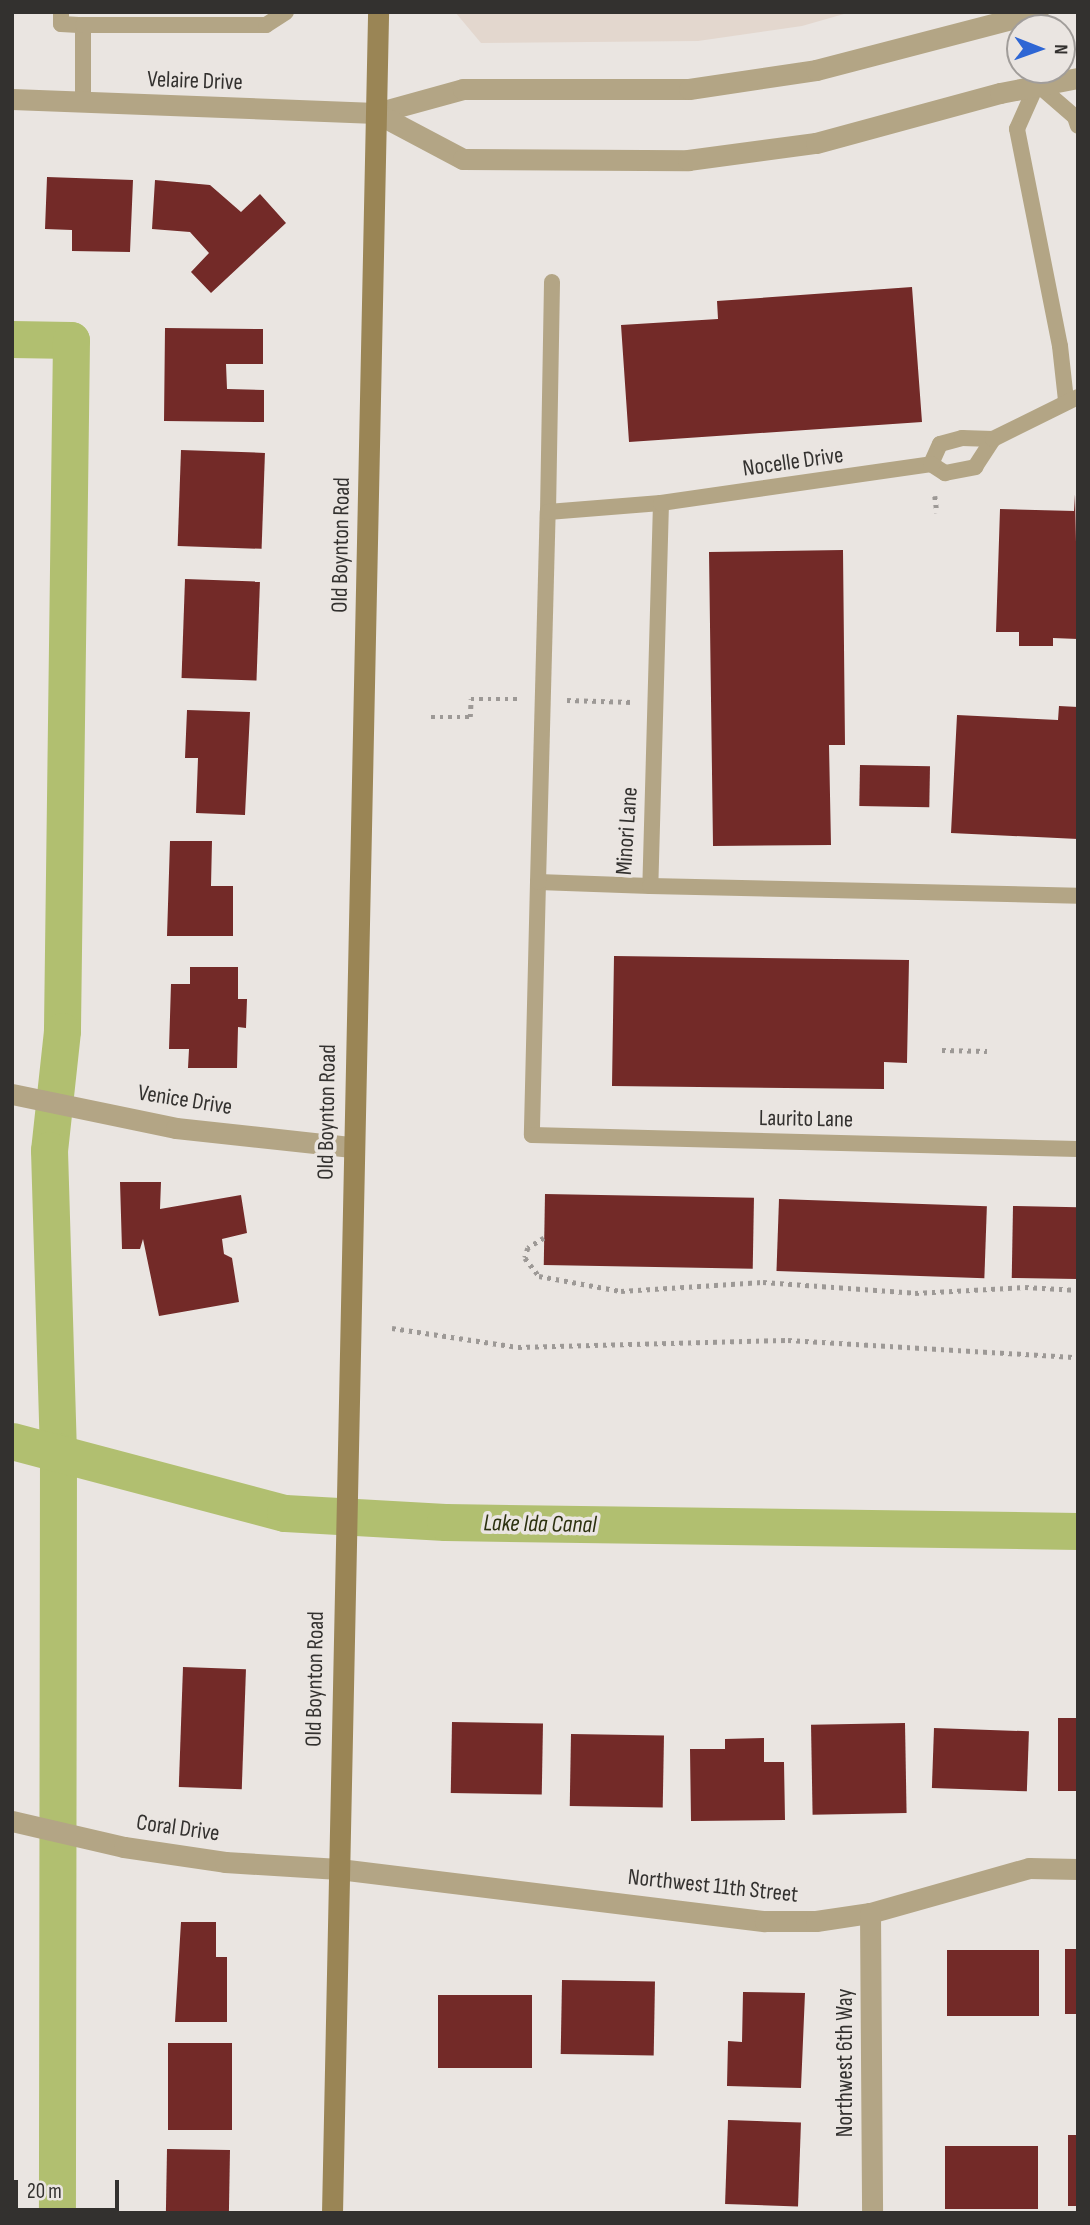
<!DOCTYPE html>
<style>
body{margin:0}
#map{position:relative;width:1090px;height:2225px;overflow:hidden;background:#eae5e1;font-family:"Sofia Sans Condensed",sans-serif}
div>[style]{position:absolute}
.built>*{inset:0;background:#e3d7ce}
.canal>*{height:37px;margin:-18.5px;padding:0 18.5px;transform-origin:18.5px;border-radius:18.5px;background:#b1bf70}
.building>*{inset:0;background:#732a28;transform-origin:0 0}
.path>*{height:4.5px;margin-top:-2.25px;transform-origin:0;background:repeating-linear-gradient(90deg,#9d9996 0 3.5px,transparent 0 8.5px)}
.lane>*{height:16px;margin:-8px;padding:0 8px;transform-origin:8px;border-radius:8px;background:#b3a585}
.street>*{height:21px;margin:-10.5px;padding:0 10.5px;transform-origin:10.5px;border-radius:10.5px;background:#b3a585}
.secondary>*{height:21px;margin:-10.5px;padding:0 10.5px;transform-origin:10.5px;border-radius:10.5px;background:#9a8555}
span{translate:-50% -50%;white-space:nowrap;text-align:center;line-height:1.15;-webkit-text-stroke:7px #eae5e1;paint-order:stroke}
.street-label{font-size:23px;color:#33312f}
.water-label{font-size:24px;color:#2c310f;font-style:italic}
.frame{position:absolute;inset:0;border:14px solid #33312f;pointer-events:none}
.north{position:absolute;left:1006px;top:14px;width:70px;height:70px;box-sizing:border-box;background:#eae5e1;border:2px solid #a19d9a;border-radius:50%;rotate:91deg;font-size:19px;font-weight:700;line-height:28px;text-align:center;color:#33312f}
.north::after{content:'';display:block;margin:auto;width:24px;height:32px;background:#2e66d4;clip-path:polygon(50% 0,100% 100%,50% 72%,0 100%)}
.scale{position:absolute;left:14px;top:2180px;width:105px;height:32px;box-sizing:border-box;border:4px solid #33312f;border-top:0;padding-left:9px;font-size:21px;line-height:24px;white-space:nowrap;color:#33312f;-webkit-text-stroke:5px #eae5e1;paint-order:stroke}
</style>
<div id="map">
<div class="built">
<i style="clip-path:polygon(455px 12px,851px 12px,802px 26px,698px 41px,481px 43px)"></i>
</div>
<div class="canal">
<i style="left:12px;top:339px;width:59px;rotate:1deg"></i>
<i style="left:71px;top:340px;width:691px;rotate:90.75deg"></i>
<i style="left:62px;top:1031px;width:120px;rotate:96.2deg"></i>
<i style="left:49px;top:1150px;width:301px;rotate:88.3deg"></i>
<i style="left:58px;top:1451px;width:762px;rotate:90.08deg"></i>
<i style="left:12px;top:1441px;width:282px;rotate:14.8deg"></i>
<i style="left:285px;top:1513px;width:160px;rotate:3.2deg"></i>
<i style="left:445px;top:1522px;width:633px;rotate:0.81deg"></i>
</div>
<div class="building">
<i style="clip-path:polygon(47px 177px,133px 180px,130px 252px,72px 251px,72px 230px,45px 229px)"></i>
<i style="clip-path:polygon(155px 180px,210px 185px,241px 212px,260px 194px,286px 223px,211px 293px,191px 272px,209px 253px,190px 232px,152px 229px)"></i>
<i style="clip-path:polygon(912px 287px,922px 422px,629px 442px,621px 325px,718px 319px,717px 301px)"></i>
<i style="clip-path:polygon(165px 328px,263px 329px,263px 364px,226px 364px,227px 389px,264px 390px,264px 422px,164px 421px)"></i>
<i style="left:181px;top:450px;width:84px;height:96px;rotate:2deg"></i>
<i style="clip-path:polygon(1075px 494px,1078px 639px,1053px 638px,1053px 646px,1019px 646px,1019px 632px,996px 632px,1000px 509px,1074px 511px)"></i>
<i style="clip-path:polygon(843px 550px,845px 745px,829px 745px,831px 845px,713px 846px,709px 552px)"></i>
<i style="left:185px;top:579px;width:75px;height:99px;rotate:2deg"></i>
<i style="clip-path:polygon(1059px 706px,1078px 707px,1078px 839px,951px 833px,957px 715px,1058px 720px)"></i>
<i style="clip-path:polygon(187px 710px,250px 712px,245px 815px,196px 813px,198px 758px,185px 758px)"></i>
<i style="left:860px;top:765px;width:70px;height:41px;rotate:1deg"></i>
<i style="clip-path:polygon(170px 841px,212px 841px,211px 886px,233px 886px,233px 936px,167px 936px)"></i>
<i style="clip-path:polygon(614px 956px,909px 960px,907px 1063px,884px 1062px,884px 1089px,612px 1086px)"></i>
<i style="clip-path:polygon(190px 967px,238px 967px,238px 999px,247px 999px,246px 1028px,238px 1027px,237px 1068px,188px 1068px,189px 1049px,169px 1049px,171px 984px,190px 984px)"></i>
<i style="clip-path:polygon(120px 1182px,161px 1182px,160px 1209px,241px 1195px,247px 1233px,222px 1239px,224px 1254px,232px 1258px,239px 1302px,159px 1316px,143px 1239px,140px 1249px,122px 1249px)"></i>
<i style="left:545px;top:1194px;width:209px;height:71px;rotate:1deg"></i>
<i style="left:779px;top:1199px;width:208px;height:72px;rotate:2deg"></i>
<i style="left:1013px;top:1206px;width:65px;height:72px;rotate:1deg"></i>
<i style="left:183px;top:1667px;width:63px;height:120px;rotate:2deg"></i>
<i style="left:1058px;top:1718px;width:20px;height:73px"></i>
<i style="left:452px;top:1722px;width:91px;height:71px;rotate:1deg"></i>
<i style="left:905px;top:1723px;width:90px;height:94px;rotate:89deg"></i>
<i style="left:934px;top:1728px;width:95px;height:60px;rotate:2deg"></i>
<i style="left:571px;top:1734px;width:93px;height:72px;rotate:1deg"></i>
<i style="clip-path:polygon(764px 1738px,764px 1762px,784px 1762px,785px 1820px,691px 1821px,690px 1749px,725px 1749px,725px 1739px)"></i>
<i style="clip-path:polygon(181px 1922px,216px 1922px,216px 1957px,227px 1957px,227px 2022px,175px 2022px)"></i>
<i style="left:1065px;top:1949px;width:13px;height:65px"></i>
<i style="left:947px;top:1950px;width:92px;height:66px"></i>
<i style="left:562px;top:1980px;width:93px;height:74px;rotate:1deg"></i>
<i style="clip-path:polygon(743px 1992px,805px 1993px,801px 2088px,727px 2086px,728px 2041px,742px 2042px)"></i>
<i style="left:438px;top:1995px;width:94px;height:73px"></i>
<i style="left:168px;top:2043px;width:64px;height:87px"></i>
<i style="left:728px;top:2120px;width:73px;height:84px;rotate:2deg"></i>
<i style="left:1068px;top:2135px;width:10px;height:71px"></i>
<i style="left:1038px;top:2146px;width:63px;height:93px;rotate:90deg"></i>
<i style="left:167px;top:2149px;width:63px;height:64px;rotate:1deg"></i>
</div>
<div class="path">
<i style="left:935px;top:496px;width:17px;rotate:83deg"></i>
<i style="left:567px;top:700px;width:65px;rotate:1.8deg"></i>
<i style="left:431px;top:717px;width:39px"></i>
<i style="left:470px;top:717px;width:18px;rotate:-87deg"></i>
<i style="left:471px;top:699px;width:47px"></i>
<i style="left:942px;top:1050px;width:45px;rotate:1.3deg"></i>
<i style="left:544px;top:1238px;width:19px;rotate:148deg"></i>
<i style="left:528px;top:1248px;width:10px;rotate:107deg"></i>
<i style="left:525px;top:1258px;width:23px;rotate:52deg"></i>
<i style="left:539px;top:1276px;width:83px;rotate:10.4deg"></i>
<i style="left:621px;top:1291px;width:142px;rotate:-3.6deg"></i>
<i style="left:763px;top:1282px;width:152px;rotate:4.1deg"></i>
<i style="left:915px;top:1293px;width:110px;rotate:-3.1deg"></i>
<i style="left:1025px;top:1287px;width:53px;rotate:3.2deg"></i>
<i style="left:392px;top:1328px;width:127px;rotate:8.6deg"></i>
<i style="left:518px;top:1347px;width:270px;rotate:-1.5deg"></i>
<i style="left:788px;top:1340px;width:290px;rotate:3.4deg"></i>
</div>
<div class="lane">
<i style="left:61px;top:12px;width:12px;rotate:90deg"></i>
<i style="left:61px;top:24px;width:22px;rotate:3deg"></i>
<i style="left:1035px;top:70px;width:14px;rotate:82deg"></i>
<i style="left:1037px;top:84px;width:49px;rotate:114deg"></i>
<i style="left:1017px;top:129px;width:221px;rotate:78.8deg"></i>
<i style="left:1060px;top:346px;width:54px;rotate:83.7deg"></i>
<i style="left:1037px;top:84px;width:50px;rotate:41deg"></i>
<i style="left:1075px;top:117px;width:9px;rotate:72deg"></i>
<i style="left:83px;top:102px;width:77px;rotate:-90deg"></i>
<i style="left:83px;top:25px;width:183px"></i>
<i style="left:266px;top:25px;width:24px;rotate:-33deg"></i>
<i style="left:931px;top:464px;width:22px;rotate:-66deg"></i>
<i style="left:940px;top:444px;width:23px;rotate:-15deg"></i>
<i style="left:962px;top:438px;width:31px;rotate:2deg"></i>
<i style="left:661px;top:503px;width:383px;rotate:91.6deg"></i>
<i style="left:650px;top:886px;width:112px;rotate:-178deg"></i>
<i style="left:538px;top:882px;width:253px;rotate:91.4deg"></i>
<i style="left:532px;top:1135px;width:546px;rotate:1.47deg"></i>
<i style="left:548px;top:512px;width:230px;rotate:-89deg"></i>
<i style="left:538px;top:882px;width:370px;rotate:-88.5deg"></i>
<i style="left:548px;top:512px;width:113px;rotate:-4.6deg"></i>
<i style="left:661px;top:503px;width:273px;rotate:-8.2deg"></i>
<i style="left:931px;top:464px;width:17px;rotate:33deg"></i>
<i style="left:945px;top:473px;width:31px;rotate:-11deg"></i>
<i style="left:975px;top:467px;width:33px;rotate:-57deg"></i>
<i style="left:993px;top:439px;width:95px;rotate:-26.3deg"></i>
<i style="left:650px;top:886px;width:428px;rotate:1.3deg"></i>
</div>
<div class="street">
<i style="left:12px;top:99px;width:364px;rotate:2.2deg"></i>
<i style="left:376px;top:113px;width:90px;rotate:-15.4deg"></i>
<i style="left:463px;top:89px;width:226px"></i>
<i style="left:689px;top:89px;width:128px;rotate:-8.5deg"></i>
<i style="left:816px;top:70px;width:229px;rotate:-14.6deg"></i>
<i style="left:376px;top:113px;width:98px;rotate:27.9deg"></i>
<i style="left:463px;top:159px;width:225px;rotate:0.3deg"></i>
<i style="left:688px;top:160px;width:129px;rotate:-7.6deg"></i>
<i style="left:816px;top:143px;width:191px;rotate:-15.2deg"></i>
<i style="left:1000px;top:93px;width:79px;rotate:-10.9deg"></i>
<i style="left:12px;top:1094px;width:167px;rotate:11.7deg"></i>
<i style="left:176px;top:1128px;width:177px;rotate:6.2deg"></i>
<i style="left:12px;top:1821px;width:115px;rotate:13.1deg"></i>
<i style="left:124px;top:1847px;width:102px;rotate:8.4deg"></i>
<i style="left:225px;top:1862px;width:114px;rotate:3.5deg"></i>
<i style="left:339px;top:1869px;width:429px;rotate:7deg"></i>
<i style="left:765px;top:1921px;width:51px"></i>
<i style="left:816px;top:1921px;width:55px;rotate:-8.4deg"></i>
<i style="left:870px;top:1913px;width:165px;rotate:-15.8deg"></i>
<i style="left:1029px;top:1868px;width:49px;rotate:1.2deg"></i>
<i style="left:870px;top:1913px;width:300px;rotate:89.6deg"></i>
</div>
<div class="secondary">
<i style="left:332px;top:2213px;width:2201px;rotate:-88.8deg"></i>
</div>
<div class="street-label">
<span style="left:195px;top:81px;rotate:2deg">Velaire Drive</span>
<span style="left:793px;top:462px;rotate:-8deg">Nocelle Drive</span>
<span style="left:341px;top:545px;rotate:-89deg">Old Boynton Road</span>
<span style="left:627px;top:831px;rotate:-86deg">Minori Lane</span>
<span style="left:185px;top:1100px;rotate:9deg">Venice Drive</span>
<span style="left:327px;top:1112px;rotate:-89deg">Old Boynton Road</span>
<span style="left:806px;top:1119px;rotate:1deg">Laurito Lane</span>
<span style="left:315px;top:1679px;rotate:-89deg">Old Boynton Road</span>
<span style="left:178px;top:1828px;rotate:8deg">Coral Drive</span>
<span style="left:713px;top:1886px;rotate:6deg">Northwest 11th Street</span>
<span style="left:845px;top:2063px;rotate:-90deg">Northwest 6th Way</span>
</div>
<div class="water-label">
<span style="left:540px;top:1524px;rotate:1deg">Lake Ida Canal</span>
</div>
<div class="frame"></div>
<div class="north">N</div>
<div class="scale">20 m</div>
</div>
